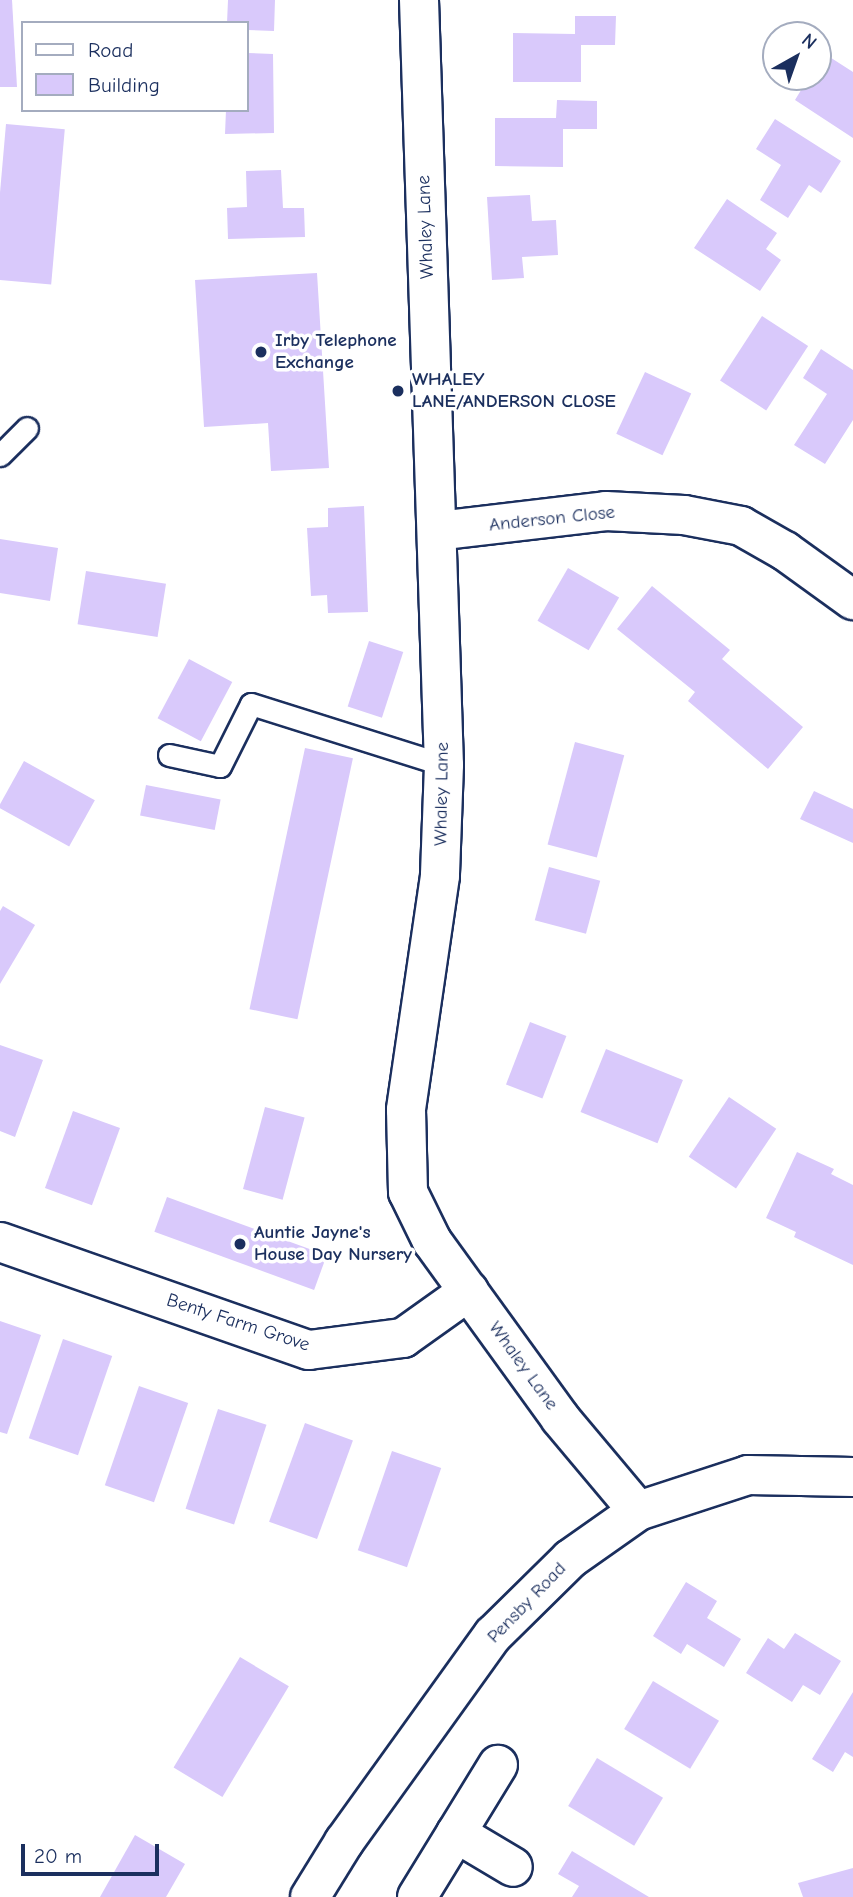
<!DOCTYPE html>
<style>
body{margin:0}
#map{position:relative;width:853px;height:1897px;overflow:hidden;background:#fff;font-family:"Comic Neue",sans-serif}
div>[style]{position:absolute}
.building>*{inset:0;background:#d9c9fb;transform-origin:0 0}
.roads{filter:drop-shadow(2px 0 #1b2f5e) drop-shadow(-2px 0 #1b2f5e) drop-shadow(0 2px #1b2f5e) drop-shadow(0 -2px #1b2f5e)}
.service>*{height:21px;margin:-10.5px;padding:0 10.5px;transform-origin:10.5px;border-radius:10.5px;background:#fff}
.minor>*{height:38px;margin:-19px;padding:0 19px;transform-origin:19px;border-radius:19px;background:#fff}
.secondary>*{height:38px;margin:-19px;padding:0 19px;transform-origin:19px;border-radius:19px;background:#fff}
.dots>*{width:19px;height:19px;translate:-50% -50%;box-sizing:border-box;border:4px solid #fff;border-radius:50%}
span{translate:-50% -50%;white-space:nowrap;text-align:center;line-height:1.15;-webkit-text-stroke:7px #fff;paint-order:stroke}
.street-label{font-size:19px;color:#1b2f5e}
.poi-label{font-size:19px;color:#1b2f5e;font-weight:700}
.left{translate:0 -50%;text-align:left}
.legend{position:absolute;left:21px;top:21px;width:228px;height:91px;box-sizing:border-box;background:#fff;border:2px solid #a4acbf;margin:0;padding:9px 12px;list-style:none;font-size:21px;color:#1b2f5e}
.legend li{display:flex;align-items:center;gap:14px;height:35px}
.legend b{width:35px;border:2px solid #a4acbf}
.north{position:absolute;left:762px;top:21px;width:70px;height:70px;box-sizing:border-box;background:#fff;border:2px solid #a4acbf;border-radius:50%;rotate:40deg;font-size:19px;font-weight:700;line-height:28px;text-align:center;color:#1b2f5e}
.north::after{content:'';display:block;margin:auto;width:24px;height:32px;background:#1b2f5e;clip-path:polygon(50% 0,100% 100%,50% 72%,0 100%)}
.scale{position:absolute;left:21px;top:1844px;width:138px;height:32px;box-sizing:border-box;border:4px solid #1b2f5e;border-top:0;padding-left:9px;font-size:21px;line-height:24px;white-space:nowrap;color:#1b2f5e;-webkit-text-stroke:5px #fff;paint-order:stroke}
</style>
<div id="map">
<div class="building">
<i style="clip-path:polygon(0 0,12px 0,17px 87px,0 87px)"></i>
<i style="clip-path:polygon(228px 0,275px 0,274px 31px,247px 30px,247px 23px,227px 23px)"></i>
<i style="clip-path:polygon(575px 16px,616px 16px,615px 45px,581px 45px,581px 82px,513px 82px,513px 33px,575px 34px)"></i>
<i style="clip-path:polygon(247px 53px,273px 54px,274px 133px,225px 134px,226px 110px,247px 110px)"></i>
<i style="clip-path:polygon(825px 54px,853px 72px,853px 138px,795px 100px,809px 77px,818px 77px,818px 64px)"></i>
<i style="clip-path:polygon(557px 100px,597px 101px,597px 129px,563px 129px,563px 167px,495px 166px,495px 118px,556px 118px)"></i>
<i style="clip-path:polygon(775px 119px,841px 161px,821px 193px,809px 185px,788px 218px,760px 200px,781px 165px,756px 149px)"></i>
<i style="left:6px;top:124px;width:59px;height:156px;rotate:5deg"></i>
<i style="clip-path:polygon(281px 170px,283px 208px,304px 208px,305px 237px,228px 239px,227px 208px,247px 207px,246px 171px)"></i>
<i style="clip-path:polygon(530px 195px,532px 221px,556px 220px,558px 255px,522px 257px,524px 278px,492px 280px,487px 197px)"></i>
<i style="clip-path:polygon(727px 199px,777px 233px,766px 249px,781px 260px,760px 291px,694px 248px)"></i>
<i style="clip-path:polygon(317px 273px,329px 468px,271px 471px,268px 423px,204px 427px,195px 280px)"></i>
<i style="left:762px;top:316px;width:55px;height:77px;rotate:33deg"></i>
<i style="clip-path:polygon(821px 349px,853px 370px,853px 420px,825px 464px,794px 445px,827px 394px,803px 378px)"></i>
<i style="left:645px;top:372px;width:51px;height:68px;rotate:25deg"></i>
<i style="clip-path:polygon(364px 506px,368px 612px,328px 613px,327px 595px,311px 596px,307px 528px,328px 527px,328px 508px)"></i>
<i style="clip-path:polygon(0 539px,58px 548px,50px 601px,0 593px)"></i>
<i style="left:568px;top:568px;width:59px;height:61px;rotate:30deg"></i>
<i style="left:86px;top:571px;width:81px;height:54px;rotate:9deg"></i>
<i style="clip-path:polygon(652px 586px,730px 650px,722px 659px,803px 727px,768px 769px,688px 701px,695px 692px,617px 629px)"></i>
<i style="left:369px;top:641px;width:36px;height:69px;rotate:18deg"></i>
<i style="left:189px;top:659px;width:49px;height:67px;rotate:28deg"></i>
<i style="left:575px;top:742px;width:51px;height:106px;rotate:15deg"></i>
<i style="left:305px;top:748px;width:49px;height:267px;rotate:12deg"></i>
<i style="left:24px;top:761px;width:81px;height:53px;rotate:29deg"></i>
<i style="left:146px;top:785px;width:76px;height:31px;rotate:11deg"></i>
<i style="clip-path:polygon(814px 791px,853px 809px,853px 843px,800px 819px)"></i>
<i style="left:549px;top:867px;width:53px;height:55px;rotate:15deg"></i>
<i style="clip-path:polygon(3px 906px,35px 925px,0 984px,0 911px)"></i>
<i style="left:530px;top:1022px;width:39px;height:67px;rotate:21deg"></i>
<i style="clip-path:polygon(0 1045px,43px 1060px,15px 1137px,0 1131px)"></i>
<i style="left:606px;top:1049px;width:83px;height:68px;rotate:22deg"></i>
<i style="left:729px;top:1097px;width:57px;height:72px;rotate:34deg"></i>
<i style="left:265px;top:1107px;width:41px;height:85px;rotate:15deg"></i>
<i style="left:73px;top:1111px;width:50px;height:82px;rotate:20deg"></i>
<i style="clip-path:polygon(797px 1152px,834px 1169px,831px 1174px,853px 1185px,853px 1265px,794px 1237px,796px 1232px,766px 1218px)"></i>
<i style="left:167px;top:1197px;width:170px;height:37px;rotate:20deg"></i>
<i style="clip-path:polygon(0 1321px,41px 1335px,7px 1434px,0 1432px)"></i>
<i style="left:63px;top:1339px;width:52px;height:105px;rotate:19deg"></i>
<i style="left:139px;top:1386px;width:52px;height:105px;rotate:19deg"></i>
<i style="left:218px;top:1409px;width:51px;height:105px;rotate:18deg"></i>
<i style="left:305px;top:1423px;width:51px;height:105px;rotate:20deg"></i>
<i style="left:392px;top:1451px;width:52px;height:105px;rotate:19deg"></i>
<i style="clip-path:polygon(686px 1582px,717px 1601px,707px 1618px,741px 1639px,724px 1667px,687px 1644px,681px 1654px,653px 1636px)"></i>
<i style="clip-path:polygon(795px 1633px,841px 1661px,820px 1695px,803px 1685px,792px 1702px,746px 1673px,768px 1638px,784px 1649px)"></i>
<i style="left:240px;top:1657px;width:57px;height:129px;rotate:31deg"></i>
<i style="left:653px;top:1681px;width:77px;height:56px;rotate:31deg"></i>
<i style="clip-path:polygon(853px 1692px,853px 1757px,845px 1752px,833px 1772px,812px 1759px)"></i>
<i style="left:597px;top:1758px;width:77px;height:56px;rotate:31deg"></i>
<i style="clip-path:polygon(135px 1835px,185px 1864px,166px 1897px,100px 1897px)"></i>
<i style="clip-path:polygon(572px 1851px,649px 1897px,572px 1897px,579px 1886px,558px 1874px)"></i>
<i style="clip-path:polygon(853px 1868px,853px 1897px,803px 1897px,798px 1883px)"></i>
</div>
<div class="roads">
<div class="service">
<i style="left:0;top:455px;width:38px;rotate:-45deg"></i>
<i style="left:169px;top:755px;width:52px;rotate:12.2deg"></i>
<i style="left:220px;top:766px;width:69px;rotate:-63.4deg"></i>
<i style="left:251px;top:704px;width:202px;rotate:17.5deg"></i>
</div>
<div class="minor">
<i style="left:419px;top:0;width:765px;rotate:88.13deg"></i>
<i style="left:444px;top:765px;width:111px;rotate:92.1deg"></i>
<i style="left:440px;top:876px;width:236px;rotate:98.3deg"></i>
<i style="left:406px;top:1110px;width:82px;rotate:88.6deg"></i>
<i style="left:408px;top:1192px;width:55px;rotate:63.9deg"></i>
<i style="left:432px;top:1241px;width:218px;rotate:54.1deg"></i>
<i style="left:560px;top:1418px;width:121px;rotate:50deg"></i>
<i style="left:437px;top:531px;width:170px;rotate:-6.7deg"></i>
<i style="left:606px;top:511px;width:78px;rotate:2.9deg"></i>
<i style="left:684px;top:515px;width:58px;rotate:10.9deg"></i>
<i style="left:741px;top:526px;width:51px;rotate:29.6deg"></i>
<i style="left:785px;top:551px;width:84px;rotate:35.8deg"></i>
<i style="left:0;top:1242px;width:327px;rotate:19.3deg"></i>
<i style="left:309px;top:1350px;width:95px;rotate:-7.3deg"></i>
<i style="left:403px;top:1338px;width:81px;rotate:-35.5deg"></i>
<i style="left:456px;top:1833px;width:66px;rotate:30.8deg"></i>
<i style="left:417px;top:1897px;width:155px;rotate:-58.5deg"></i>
</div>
<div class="secondary">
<i style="left:310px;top:1897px;width:65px;rotate:-58.3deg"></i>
<i style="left:344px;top:1842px;width:255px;rotate:-54.3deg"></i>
<i style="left:493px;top:1635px;width:108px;rotate:-44.6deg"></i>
<i style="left:570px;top:1559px;width:83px;rotate:-35.2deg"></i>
<i style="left:638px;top:1511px;width:116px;rotate:-18.1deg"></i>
<i style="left:748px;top:1475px;width:105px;rotate:1.1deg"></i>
</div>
</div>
<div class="dots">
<i style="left:261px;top:352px;background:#1b2f5e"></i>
<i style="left:398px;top:391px;background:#1b2f5e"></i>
<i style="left:240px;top:1244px;background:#1b2f5e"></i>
</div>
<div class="street-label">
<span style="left:426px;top:227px;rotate:-92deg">Whaley Lane</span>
<span style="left:552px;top:519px;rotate:-6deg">Anderson Close</span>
<span style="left:442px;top:794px;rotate:-89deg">Whaley Lane</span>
<span style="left:238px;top:1323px;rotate:18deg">Benty Farm Grove</span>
<span style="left:523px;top:1366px;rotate:54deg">Whaley Lane</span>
<span style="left:527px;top:1603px;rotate:-46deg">Pensby Road</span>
</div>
<div class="poi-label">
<span class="left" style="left:275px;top:352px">Irby Telephone<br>Exchange</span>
<span class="left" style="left:412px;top:391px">WHALEY<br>LANE/ANDERSON CLOSE</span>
<span class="left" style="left:254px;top:1244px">Auntie Jayne's<br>House Day Nursery</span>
</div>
<ul class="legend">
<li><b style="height:9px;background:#fff"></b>Road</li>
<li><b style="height:19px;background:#d9c9fb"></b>Building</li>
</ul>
<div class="north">N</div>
<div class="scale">20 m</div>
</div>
